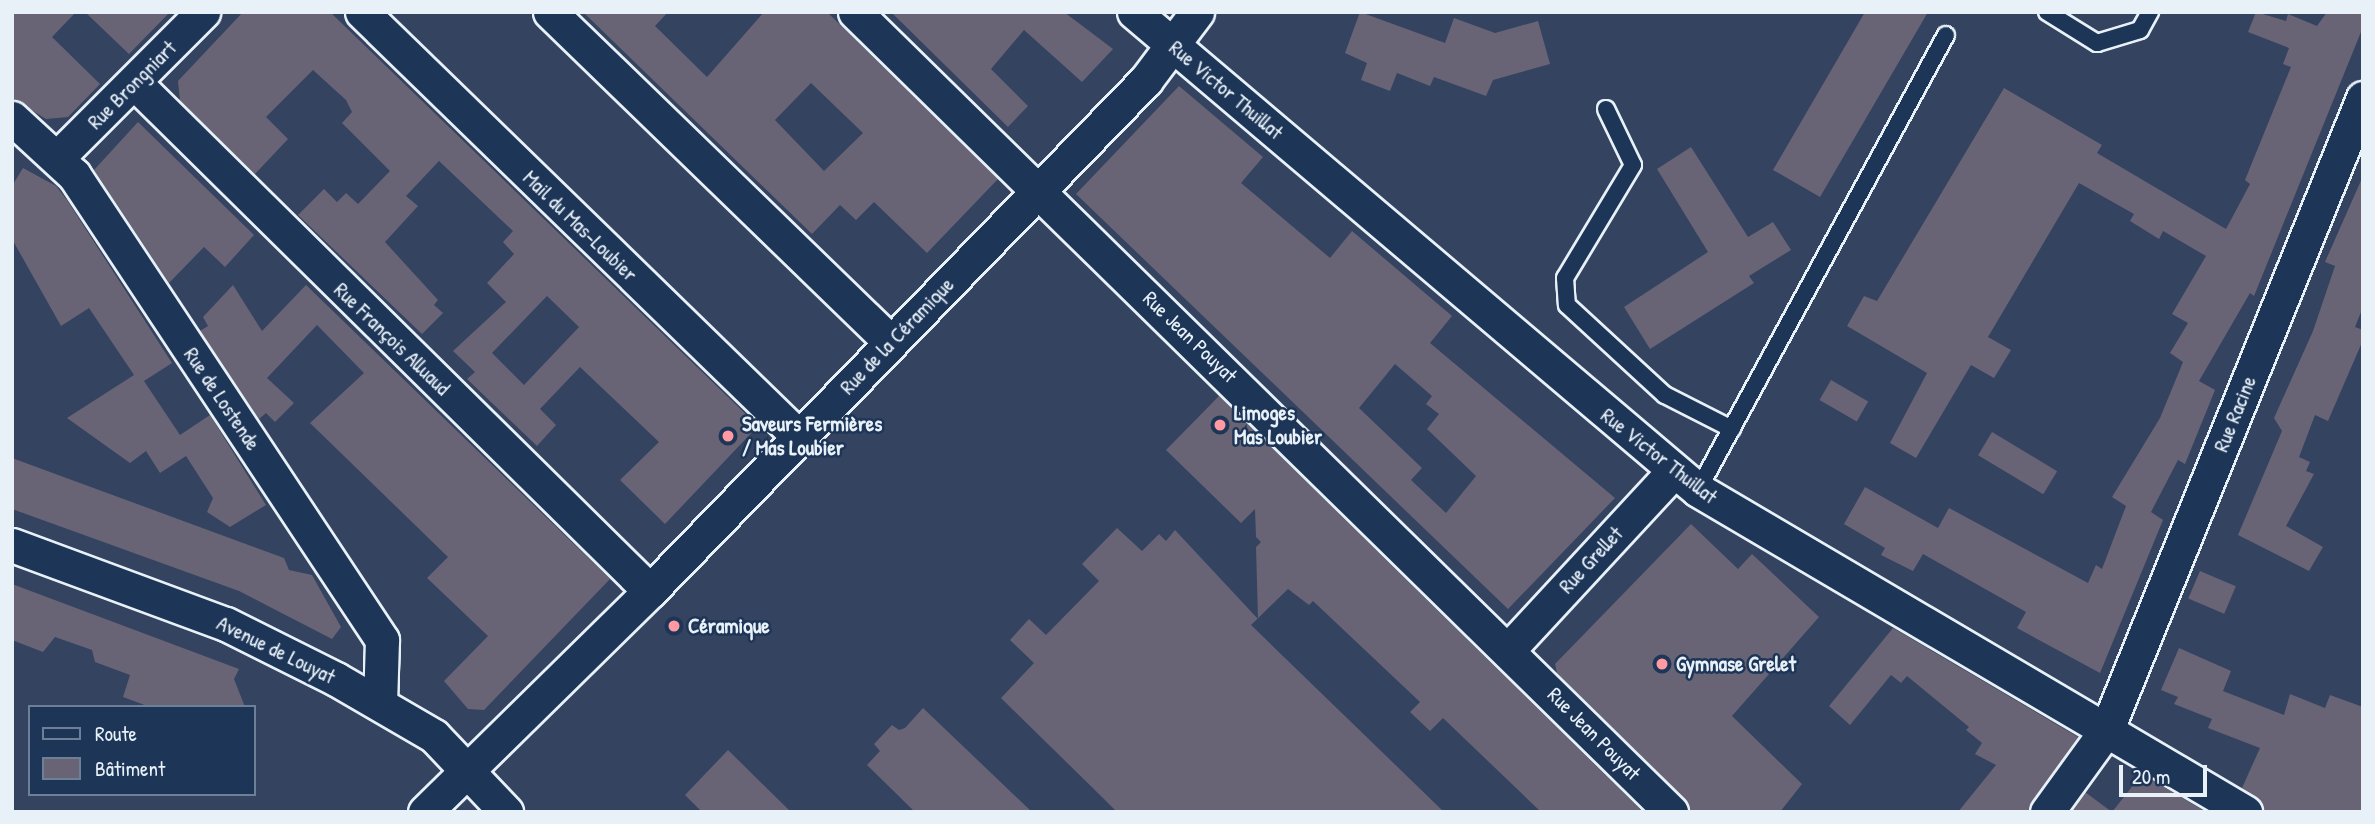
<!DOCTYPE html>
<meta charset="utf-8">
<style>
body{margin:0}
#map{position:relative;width:2375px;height:824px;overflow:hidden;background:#344360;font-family:"Patrick Hand",sans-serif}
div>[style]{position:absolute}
.building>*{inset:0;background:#686475;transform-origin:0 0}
.roads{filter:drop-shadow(2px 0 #e8f1f8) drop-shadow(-2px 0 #e8f1f8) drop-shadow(0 2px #e8f1f8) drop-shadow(0 -2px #e8f1f8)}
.service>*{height:16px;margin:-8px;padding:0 8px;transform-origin:8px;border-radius:8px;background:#1d3557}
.minor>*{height:33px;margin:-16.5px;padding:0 16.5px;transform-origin:16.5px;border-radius:16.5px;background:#1d3557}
.dots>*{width:19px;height:19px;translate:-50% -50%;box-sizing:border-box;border:4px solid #1d3557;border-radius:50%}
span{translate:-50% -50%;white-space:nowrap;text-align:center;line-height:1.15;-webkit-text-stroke:5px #1d3557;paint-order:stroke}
.street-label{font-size:21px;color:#e8f1f8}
.poi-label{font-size:21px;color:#e8f1f8;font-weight:700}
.left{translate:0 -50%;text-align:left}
.frame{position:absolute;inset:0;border:14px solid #e8f1f8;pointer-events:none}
.legend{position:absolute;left:28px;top:705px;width:228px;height:91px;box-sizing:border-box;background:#1d3557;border:2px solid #6e8097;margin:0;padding:9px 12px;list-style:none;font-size:21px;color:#e8f1f8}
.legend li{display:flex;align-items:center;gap:14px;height:35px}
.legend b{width:35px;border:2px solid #6e8097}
.scale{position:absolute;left:2119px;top:765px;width:88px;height:32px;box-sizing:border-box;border:4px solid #e8f1f8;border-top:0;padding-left:9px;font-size:21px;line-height:24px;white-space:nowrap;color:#e8f1f8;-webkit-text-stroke:5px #1d3557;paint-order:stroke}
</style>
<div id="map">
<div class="building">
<i style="clip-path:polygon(12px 12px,76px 12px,52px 37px,100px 84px,68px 117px,46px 119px,12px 98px)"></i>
<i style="clip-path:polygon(85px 12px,170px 12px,129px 54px)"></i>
<i style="clip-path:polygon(evenodd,243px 12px,330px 12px,758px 426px,665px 524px,620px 480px,659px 442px,580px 367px,540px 409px,556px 425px,537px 446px,467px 379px,475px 372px,453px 351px,506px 302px,487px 283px,514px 254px,503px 242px,513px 231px,439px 161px,406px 196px,418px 206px,385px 242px,438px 300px,434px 305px,443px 313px,422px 334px,298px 215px,324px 189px,337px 202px,346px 193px,358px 204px,390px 171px,342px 123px,352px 112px,346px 100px,313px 70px,266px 117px,288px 139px,255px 174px,180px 101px,178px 81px,243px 12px,547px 296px,579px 327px,524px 385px,492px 353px,547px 296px)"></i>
<i style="clip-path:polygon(evenodd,583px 12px,668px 12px,655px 26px,707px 77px,764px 12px,827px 12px,998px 179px,927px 253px,874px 202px,856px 220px,840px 205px,812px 234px,583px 12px,811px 83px,863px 133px,824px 171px,775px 120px,811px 83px)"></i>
<i style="clip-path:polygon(891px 12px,1064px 12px,1113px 49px,1082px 82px,1024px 30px,991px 69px,1028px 106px,1008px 127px)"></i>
<i style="clip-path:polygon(1360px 12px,1445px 43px,1454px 18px,1495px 33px,1538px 21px,1550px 64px,1493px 80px,1486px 96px,1434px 77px,1430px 86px,1397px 73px,1390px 91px,1361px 80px,1367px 63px,1345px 53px)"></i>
<i style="clip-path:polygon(1865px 12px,1928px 12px,1820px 197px,1773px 170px)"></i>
<i style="clip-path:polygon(2256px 12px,2286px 21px,2288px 14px,2317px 26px,2327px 12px,2363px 12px,2363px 27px,2254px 296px,2250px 293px,2199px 381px,2215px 390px,2185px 464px,2178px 460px,2151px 512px,2163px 520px,2100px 673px,2017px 628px,2026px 612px,1923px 554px,1913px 571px,1881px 555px,1885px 548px,1844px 524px,1865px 487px,1938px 528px,1949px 508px,2088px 583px,2096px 565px,2102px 569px,2126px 506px,2112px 497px,2160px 418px,2183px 362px,2170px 353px,2188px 323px,2172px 314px,2206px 256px,2163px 231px,2159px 239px,2130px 221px,2134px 214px,2079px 183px,1988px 337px,2011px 350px,1994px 378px,1971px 365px,1916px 458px,1890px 443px,1927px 373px,1847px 326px,1864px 296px,1877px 301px,2004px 88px,2102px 145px,2097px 153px,2226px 229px,2250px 184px,2245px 180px,2291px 67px,2283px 64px,2289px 48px,2248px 32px)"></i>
<i style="clip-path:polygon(evenodd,1179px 86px,1263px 157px,1241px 183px,1330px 258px,1352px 231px,1452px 316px,1430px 343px,1615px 498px,1508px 609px,1076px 194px,1179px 86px,1395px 364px,1432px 396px,1426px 404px,1439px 414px,1427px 429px,1476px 476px,1446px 513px,1411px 480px,1422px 468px,1359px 408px,1395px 364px)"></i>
<i style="clip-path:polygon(138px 122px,254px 235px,225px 267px,204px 247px,169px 283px,94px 170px)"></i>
<i style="clip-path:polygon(1691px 147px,1748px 237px,1773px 222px,1791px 250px,1749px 276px,1754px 283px,1650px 349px,1624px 307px,1708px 252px,1657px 169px)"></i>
<i style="clip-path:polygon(23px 168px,56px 186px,67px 200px,172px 363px,144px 381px,180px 435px,210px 415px,266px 505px,230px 527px,207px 512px,213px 498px,186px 456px,160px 473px,146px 451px,130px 463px,67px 418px,134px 375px,89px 308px,61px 326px,12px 239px,12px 186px)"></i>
<i style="clip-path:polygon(2363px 176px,2363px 307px,2355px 327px,2363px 330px,2363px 340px,2328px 421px,2315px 415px,2299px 457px,2310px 462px,2306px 471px,2314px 474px,2286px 526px,2323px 547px,2309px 571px,2238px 535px,2282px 431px,2274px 418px,2313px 331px,2335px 266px,2325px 262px)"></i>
<i style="clip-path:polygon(233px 285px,262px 331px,306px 285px,610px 579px,484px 710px,468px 709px,444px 681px,488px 636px,427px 578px,448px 557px,310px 423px,364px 373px,317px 325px,267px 378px,294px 403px,275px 422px,266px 413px,259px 419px,200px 331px,208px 326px,203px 317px)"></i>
<i style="left:1831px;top:380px;width:43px;height:23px;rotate:30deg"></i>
<i style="clip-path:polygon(1219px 396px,1643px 812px,1541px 812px,1443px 718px,1430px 731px,1410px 712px,1420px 702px,1313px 601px,1309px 605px,1288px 589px,1251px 625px,1444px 812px,1117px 812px,1103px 798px,1001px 698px,1034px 663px,1010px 640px,1029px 619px,1046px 635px,1099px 581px,1082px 564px,1117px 528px,1142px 551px,1159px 534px,1166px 541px,1175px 530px,1258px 619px,1256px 547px,1261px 542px,1256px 537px,1255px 509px,1241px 523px,1166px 450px)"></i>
<i style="left:1992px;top:432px;width:76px;height:27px;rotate:31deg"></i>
<i style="clip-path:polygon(12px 458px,284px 558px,289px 570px,312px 575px,341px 627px,332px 639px,239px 591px,12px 509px)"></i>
<i style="clip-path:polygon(1691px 524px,1738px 569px,1752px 554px,1819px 617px,1732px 716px,1802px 784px,1780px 812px,1690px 812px,1684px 798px,1557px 673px,1555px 664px)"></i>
<i style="left:2200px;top:571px;width:39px;height:30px;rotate:23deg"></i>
<i style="clip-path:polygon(12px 584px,239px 669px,234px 679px,245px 707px,150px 707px,123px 697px,130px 675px,95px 662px,92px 650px,55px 637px,43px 652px,12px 640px)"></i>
<i style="clip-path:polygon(1893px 628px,2078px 737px,2028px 812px,1958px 812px,1996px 765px,1975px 754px,1982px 743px,1966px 730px,1969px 727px,1907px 676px,1901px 683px,1891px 675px,1850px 725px,1829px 706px)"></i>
<i style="clip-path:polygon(2179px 648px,2231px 671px,2223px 691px,2284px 715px,2290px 694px,2325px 708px,2330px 695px,2363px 707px,2363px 812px,2264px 812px,2261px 802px,2242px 788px,2260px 748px,2208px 728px,2212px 719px,2174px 704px,2178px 697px,2161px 690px)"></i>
<i style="clip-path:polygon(923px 708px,1032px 812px,915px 812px,867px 765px,880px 751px,874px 744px,892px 725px,899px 730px,905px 728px)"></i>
<i style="clip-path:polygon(728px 750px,791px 812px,702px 812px,685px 795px)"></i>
<i style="clip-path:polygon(2142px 774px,2206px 812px,2071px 812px,2085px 792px,2112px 812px)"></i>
</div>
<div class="roads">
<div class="service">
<i style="left:2047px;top:12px;width:59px;rotate:31.8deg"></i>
<i style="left:2097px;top:43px;width:45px;rotate:-16.8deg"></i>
<i style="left:2140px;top:30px;width:21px;rotate:-61deg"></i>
<i style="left:1606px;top:109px;width:62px;rotate:64.3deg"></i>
<i style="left:1633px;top:165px;width:132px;rotate:121deg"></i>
<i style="left:1565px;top:278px;width:27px;rotate:86deg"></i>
<i style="left:1567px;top:305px;width:133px;rotate:42.6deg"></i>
<i style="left:1665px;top:395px;width:75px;rotate:26.9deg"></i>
<i style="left:1698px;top:490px;width:518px;rotate:-61.41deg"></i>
</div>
<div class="minor">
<i style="left:362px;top:12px;width:610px;rotate:44.2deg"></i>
<i style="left:550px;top:12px;width:474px;rotate:44.1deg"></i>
<i style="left:855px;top:12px;width:1143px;rotate:44.43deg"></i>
<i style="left:1134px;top:12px;width:739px;rotate:40.28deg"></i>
<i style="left:1698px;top:490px;width:635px;rotate:30.48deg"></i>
<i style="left:136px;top:84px;width:722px;rotate:44.61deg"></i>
<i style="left:12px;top:118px;width:84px;rotate:42.6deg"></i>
<i style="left:74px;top:175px;width:558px;rotate:56.48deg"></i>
<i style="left:382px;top:640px;width:64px;rotate:91.8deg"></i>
<i style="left:59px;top:156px;width:204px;rotate:-45deg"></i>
<i style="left:12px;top:545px;width:228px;rotate:20.3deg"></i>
<i style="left:226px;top:624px;width:123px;rotate:26.6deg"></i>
<i style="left:336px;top:679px;width:113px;rotate:30.2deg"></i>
<i style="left:434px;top:736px;width:105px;rotate:46.5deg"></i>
<i style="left:1509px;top:649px;width:241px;rotate:-47.2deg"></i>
<i style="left:425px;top:812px;width:315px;rotate:-44.5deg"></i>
<i style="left:650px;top:591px;width:712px;rotate:-45.85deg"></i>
<i style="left:1146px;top:80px;width:85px;rotate:-53.1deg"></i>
<i style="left:2047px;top:812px;width:102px;rotate:-54.1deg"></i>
<i style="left:2107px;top:729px;width:681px;rotate:-67.92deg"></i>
</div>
</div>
<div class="dots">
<i style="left:1220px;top:425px;background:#ff9aa2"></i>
<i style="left:728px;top:436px;background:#ff9aa2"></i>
<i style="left:674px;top:626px;background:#ff9aa2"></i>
<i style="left:1662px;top:664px;background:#ff9aa2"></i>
</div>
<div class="street-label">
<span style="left:132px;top:85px;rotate:-45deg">Rue Brongniart</span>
<span style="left:1226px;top:90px;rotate:40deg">Rue Victor Thuillat</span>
<span style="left:580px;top:226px;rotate:44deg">Mail du Mas-Loubier</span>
<span style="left:897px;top:336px;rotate:-46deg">Rue de la Céramique</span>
<span style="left:1190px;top:337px;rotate:44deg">Rue Jean Pouyat</span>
<span style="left:392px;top:339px;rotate:44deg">Rue François Alluaud</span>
<span style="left:222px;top:399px;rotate:56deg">Rue de Lostende</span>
<span style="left:2235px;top:414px;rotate:-68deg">Rue Racine</span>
<span style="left:1659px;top:456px;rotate:38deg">Rue Victor Thuillat</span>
<span style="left:1591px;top:560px;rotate:-47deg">Rue Grellet</span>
<span style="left:276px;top:650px;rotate:26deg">Avenue de Louyat</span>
<span style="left:1594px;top:734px;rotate:45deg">Rue Jean Pouyat</span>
</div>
<div class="poi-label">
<span class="left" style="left:1234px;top:425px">Limoges<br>Mas Loubier</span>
<span class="left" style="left:742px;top:436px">Saveurs Fermières<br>/ Mas Loubier</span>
<span class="left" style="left:688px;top:626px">Céramique</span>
<span class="left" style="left:1676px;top:664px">Gymnase Grelet</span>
</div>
<div class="frame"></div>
<ul class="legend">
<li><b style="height:9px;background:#1d3557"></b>Route</li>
<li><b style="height:19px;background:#686475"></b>Bâtiment</li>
</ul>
<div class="scale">20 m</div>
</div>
